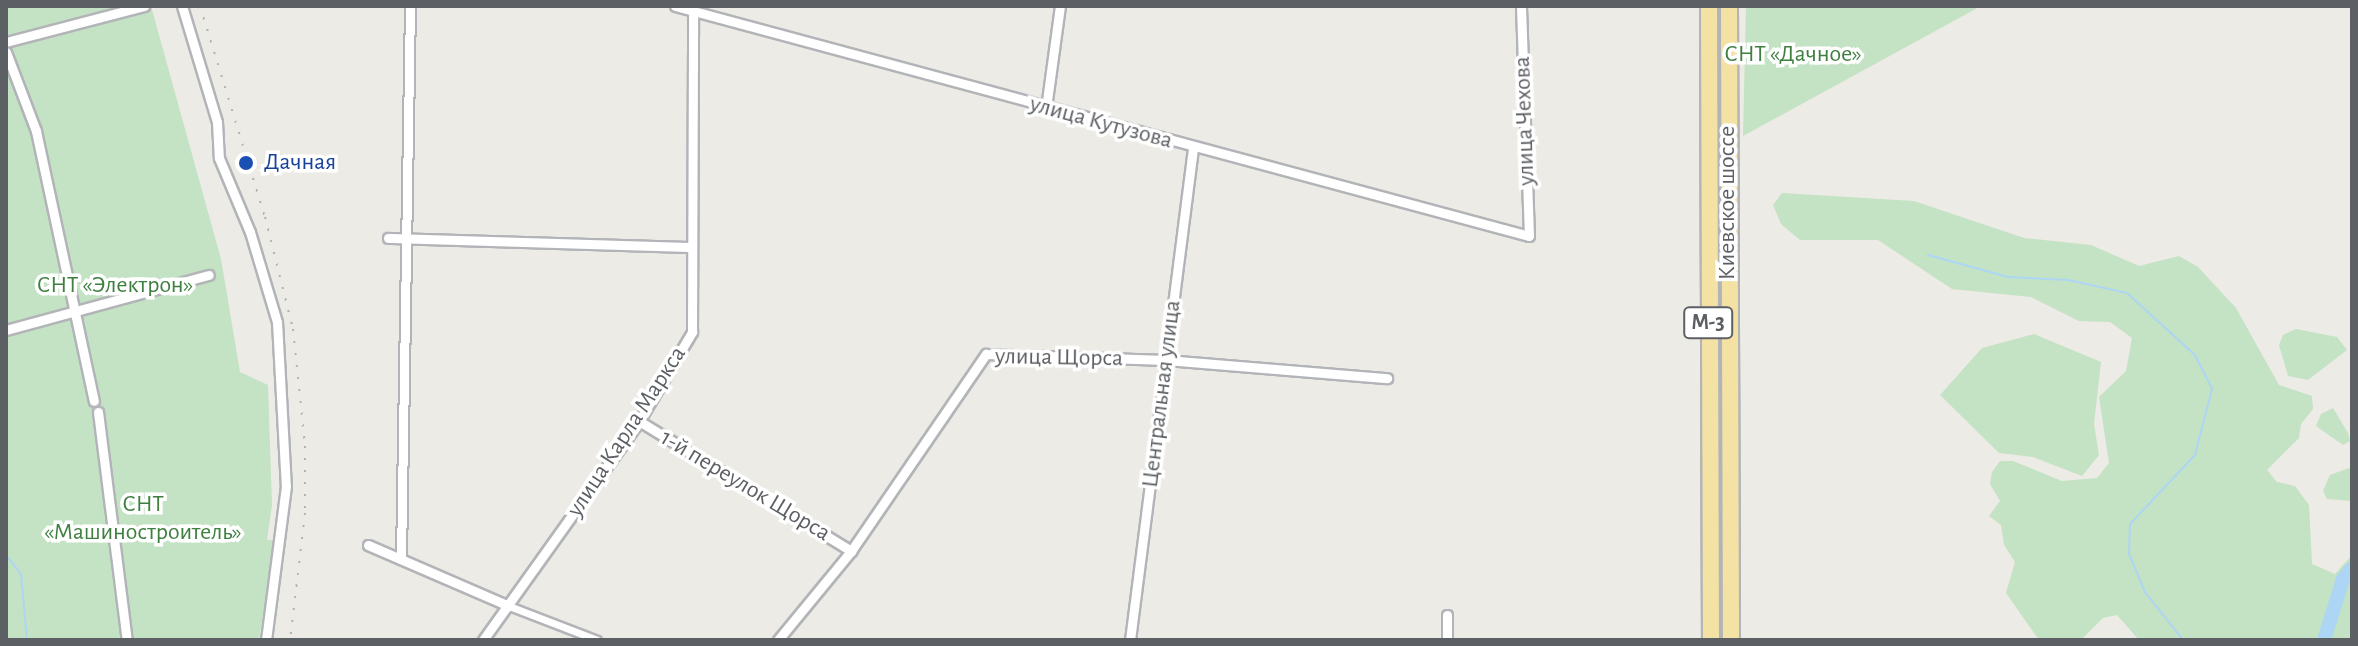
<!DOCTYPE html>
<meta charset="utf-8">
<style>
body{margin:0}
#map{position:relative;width:2358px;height:646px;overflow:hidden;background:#edebe5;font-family:"Alegreya Sans",sans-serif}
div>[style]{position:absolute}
.green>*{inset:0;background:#c4e2c4}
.stream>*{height:2px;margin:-1px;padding:0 1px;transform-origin:1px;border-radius:1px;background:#add6f5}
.river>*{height:14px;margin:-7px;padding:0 7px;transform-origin:7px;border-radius:7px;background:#add6f5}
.roads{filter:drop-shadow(2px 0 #b2b4b8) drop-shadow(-2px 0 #b2b4b8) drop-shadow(0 2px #b2b4b8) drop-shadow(0 -2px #b2b4b8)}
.pedestrian>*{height:7px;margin:-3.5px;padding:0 3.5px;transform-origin:3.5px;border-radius:3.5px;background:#fff}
.minor>*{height:9px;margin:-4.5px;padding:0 4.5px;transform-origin:4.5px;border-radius:4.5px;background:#fff}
.trunk>*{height:16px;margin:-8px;padding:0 8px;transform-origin:8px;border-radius:8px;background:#f4e2a4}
.rail>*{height:2px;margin-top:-1px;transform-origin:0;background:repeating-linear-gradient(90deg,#b2b3b3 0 2px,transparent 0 12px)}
.dots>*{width:22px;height:22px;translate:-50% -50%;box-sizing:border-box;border:4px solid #fff;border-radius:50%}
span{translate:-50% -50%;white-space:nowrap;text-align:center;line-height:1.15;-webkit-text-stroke:7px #fff;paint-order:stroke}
.shield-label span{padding:2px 6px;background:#fff;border:2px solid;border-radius:6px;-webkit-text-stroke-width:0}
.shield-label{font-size:22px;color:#5c5f63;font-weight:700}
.park-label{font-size:24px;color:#3f8041}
.street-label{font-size:24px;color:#5c5f63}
.transit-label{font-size:24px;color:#164399}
.left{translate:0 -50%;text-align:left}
.frame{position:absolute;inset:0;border:8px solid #5c5f63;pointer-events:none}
</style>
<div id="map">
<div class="green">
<i style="clip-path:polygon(6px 6px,151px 6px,221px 259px,240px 372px,268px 385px,272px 505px,267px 540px,275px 540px,259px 640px,6px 640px)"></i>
<i style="clip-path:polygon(1746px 6px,1981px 6px,1743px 136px)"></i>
<i style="clip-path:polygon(1782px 193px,1914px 201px,2024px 238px,2091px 245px,2139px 266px,2179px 256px,2198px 267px,2236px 308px,2279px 385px,2312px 396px,2313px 409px,2301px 424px,2299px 438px,2267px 470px,2277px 482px,2295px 486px,2309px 505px,2312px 564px,2335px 574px,2352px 555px,2352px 640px,2139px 640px,2117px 615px,2103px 618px,2081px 640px,2039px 640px,2006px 593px,2015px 562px,2004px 545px,2001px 525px,1989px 516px,2000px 501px,1990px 484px,1992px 472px,2000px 461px,2013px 461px,2062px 481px,2097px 478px,2109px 463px,2099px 397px,2126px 371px,2132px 338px,2110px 322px,2079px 321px,2031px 297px,1952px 289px,1878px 240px,1800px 240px,1781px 224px,1773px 205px)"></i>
<i style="clip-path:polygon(2296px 329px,2337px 337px,2347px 350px,2308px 380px,2288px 376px,2279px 345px,2283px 335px)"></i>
<i style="clip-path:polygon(2034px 334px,2101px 362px,2094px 424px,2099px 455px,2082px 476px,2033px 457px,1999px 453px,1940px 395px,1982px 348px)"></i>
<i style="clip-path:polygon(2333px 408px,2348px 433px,2350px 441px,2343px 445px,2316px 426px,2321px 414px)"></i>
<i style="clip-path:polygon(2352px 467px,2352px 501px,2327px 499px,2323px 491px,2330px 475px)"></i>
</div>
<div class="stream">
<i style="left:1928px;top:255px;width:83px;rotate:15.4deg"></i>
<i style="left:2008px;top:277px;width:60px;rotate:2.9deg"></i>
<i style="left:2068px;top:280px;width:60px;rotate:12.4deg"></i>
<i style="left:2127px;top:293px;width:92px;rotate:42.4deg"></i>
<i style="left:2195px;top:355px;width:38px;rotate:63deg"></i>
<i style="left:2212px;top:389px;width:68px;rotate:104.4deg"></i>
<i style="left:2195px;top:455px;width:95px;rotate:133.3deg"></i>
<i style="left:2130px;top:524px;width:30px;rotate:92deg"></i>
<i style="left:2129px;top:554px;width:41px;rotate:67.2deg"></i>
<i style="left:2145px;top:592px;width:61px;rotate:51.6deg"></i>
<i style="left:6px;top:555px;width:24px;rotate:52deg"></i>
<i style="left:21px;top:574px;width:66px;rotate:84.8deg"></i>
</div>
<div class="river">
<i style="left:2324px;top:640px;width:64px;rotate:-72.7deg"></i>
<i style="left:2343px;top:579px;width:14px;rotate:-51deg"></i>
</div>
<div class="roads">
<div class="pedestrian">
<i style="left:509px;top:606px;width:94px;rotate:21.1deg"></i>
</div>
<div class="minor">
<i style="left:182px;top:6px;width:121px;rotate:73.2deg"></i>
<i style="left:217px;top:122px;width:36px;rotate:87deg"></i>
<i style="left:219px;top:158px;width:80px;rotate:67.3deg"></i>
<i style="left:250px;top:232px;width:94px;rotate:73.3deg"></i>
<i style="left:277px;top:322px;width:164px;rotate:86.9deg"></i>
<i style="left:286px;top:486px;width:155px;rotate:97.4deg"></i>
<i style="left:675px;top:6px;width:884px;rotate:15.07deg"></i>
<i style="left:1529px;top:236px;width:230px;rotate:-92deg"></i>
<i style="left:6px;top:42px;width:143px;rotate:-14.6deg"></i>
<i style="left:6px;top:52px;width:85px;rotate:69.2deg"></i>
<i style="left:36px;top:131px;width:276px;rotate:77.9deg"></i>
<i style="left:1046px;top:108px;width:103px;rotate:-82.2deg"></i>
<i style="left:388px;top:238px;width:304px;rotate:1.7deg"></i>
<i style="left:6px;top:330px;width:210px;rotate:-15.2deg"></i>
<i style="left:98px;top:412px;width:230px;rotate:82.8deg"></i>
<i style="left:639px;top:421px;width:249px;rotate:31.5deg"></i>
<i style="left:368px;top:545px;width:154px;rotate:23.4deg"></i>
<i style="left:401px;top:559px;width:553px;rotate:-89.07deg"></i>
<i style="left:1447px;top:615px;width:25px;rotate:90deg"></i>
<i style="left:483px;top:640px;width:269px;rotate:-54.5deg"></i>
<i style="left:639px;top:421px;width:104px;rotate:-59.2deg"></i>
<i style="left:692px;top:332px;width:326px;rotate:-89.8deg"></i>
<i style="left:778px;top:640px;width:115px;rotate:-50.6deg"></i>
<i style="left:851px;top:551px;width:239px;rotate:-55.6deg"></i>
<i style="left:986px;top:354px;width:180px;rotate:1.9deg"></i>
<i style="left:1166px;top:360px;width:222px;rotate:4.7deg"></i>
<i style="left:1130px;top:640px;width:497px;rotate:-82.7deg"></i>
</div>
<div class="trunk">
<i style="left:1709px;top:6px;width:634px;rotate:89.82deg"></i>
<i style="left:1729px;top:6px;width:634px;rotate:89.82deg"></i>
</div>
</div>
<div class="rail">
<i style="left:200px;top:6px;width:221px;rotate:72.9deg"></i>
<i style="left:265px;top:217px;width:115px;rotate:76deg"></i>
<i style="left:293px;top:329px;width:118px;rotate:84.1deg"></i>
<i style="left:305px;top:446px;width:67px;rotate:90deg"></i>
<i style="left:305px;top:513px;width:128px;rotate:96.7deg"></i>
</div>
<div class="dots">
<i style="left:246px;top:163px;background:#1a4fb4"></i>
</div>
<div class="shield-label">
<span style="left:1708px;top:323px">М-3</span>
</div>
<div class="park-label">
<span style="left:1793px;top:55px">СНТ «Дачное»</span>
<span style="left:115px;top:286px">СНТ «Электрон»</span>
<span style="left:143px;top:519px">СНТ<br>«Машиностроитель»</span>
</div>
<div class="street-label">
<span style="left:1525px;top:121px;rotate:-92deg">улица Чехова</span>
<span style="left:1101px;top:123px;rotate:15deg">улица Кутузова</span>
<span style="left:1728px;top:203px;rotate:-90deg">Киевское шоссе</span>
<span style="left:1059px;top:358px;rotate:1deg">улица Щорса</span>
<span style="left:1162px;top:394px;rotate:-83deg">Центральная улица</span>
<span style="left:627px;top:432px;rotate:-57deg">улица Карла Маркса</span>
<span style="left:745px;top:486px;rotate:31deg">1-й переулок Щорса</span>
</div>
<div class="transit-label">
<span class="left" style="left:264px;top:163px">Дачная</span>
</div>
<div class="frame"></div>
</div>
